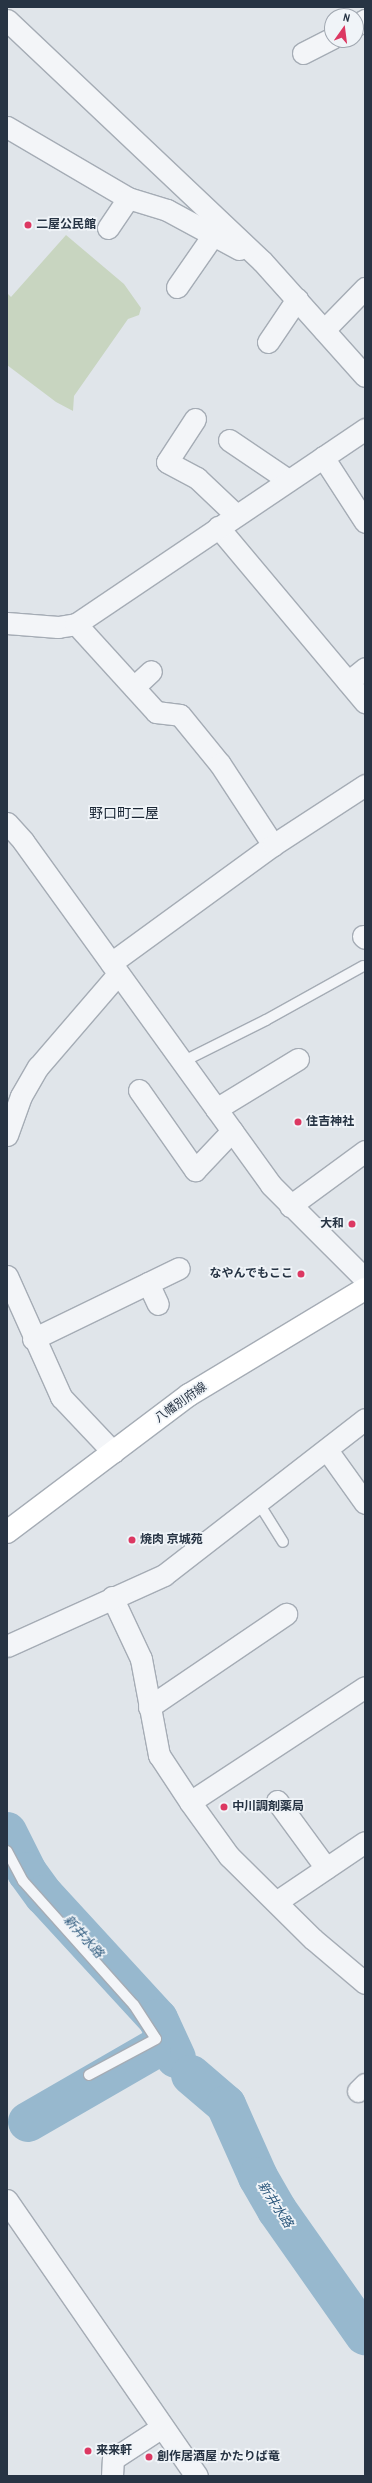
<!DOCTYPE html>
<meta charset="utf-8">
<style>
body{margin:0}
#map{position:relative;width:372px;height:2483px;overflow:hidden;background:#e0e5ea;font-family:"Archivo Narrow","Noto Sans JP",sans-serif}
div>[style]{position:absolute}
.green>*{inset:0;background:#c8d5c0}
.river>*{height:40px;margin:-20px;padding:0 20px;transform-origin:20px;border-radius:20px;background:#97b8ce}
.roads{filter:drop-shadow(1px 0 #a5acb5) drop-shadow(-1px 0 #a5acb5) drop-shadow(0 1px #a5acb5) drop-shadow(0 -1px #a5acb5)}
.service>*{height:10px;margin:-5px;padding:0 5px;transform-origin:5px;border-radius:5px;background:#f3f5f8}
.minor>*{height:21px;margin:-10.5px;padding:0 10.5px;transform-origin:10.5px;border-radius:10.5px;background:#f3f5f8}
.tertiary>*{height:22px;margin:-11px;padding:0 11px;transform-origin:11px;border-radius:11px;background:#f3f5f8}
.secondary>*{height:22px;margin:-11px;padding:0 11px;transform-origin:11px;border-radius:11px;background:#fff}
.dots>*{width:11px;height:11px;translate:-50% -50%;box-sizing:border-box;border:2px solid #f0f4f8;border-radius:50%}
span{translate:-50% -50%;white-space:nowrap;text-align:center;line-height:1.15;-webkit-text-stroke:3.5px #f0f4f8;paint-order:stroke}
.poi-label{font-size:12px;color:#273444;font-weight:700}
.left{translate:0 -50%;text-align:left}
.right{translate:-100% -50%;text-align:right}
.street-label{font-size:12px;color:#273444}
.water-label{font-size:13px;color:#2c587c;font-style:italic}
.quarter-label{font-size:14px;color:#192534}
.frame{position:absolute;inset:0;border:8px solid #273444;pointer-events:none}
.north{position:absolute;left:324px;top:8px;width:40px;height:40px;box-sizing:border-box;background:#f0f4f8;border:1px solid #a0a7b0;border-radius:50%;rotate:14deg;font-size:11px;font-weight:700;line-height:16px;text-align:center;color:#273444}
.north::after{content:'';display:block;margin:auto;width:14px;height:18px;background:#dc3862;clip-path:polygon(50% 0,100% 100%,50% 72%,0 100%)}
</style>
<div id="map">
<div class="green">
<i style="clip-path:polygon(66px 235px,124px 284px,141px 308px,139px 315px,128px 319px,74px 396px,73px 411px,56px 402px,7px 365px,7px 293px,11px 297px)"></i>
</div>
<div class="river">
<i style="left:7px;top:1832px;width:45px;rotate:63.4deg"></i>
<i style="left:27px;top:1872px;width:29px;rotate:54deg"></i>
<i style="left:44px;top:1895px;width:168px;rotate:47.4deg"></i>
<i style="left:158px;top:2019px;width:43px;rotate:65.2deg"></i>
<i style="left:191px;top:2075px;width:46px;rotate:40.6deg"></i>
<i style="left:226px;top:2105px;width:79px;rotate:66deg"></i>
<i style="left:258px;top:2177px;width:38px;rotate:60deg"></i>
<i style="left:277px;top:2210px;width:153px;rotate:54.9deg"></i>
<i style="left:28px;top:2122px;width:142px;rotate:-30deg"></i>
</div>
<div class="roads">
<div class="service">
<i style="left:182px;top:1062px;width:94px;rotate:-26.6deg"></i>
<i style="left:266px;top:1020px;width:111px;rotate:-29.1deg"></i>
<i style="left:258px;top:1502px;width:47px;rotate:58deg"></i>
<i style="left:7px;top:1851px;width:34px;rotate:62deg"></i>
<i style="left:23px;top:1881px;width:166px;rotate:48.2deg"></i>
<i style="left:134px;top:2005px;width:40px;rotate:57.1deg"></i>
<i style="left:156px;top:2039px;width:76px;rotate:151.8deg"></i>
</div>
<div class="minor">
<i style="left:7px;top:20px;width:351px;rotate:43.4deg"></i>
<i style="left:262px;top:261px;width:154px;rotate:48.2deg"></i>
<i style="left:356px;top:25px;width:10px;rotate:-29deg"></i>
<i style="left:303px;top:53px;width:33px;rotate:-27deg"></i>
<i style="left:7px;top:127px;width:140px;rotate:30.4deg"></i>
<i style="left:128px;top:198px;width:41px;rotate:17.1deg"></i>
<i style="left:167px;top:210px;width:82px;rotate:28.4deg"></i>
<i style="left:108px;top:228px;width:36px;rotate:-56deg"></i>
<i style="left:177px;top:287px;width:63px;rotate:-55.3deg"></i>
<i style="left:324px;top:330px;width:59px;rotate:-45.7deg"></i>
<i style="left:268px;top:342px;width:52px;rotate:-56deg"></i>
<i style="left:195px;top:419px;width:51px;rotate:123.1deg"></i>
<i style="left:167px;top:462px;width:34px;rotate:28deg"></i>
<i style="left:197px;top:478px;width:54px;rotate:43.5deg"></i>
<i style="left:229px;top:440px;width:71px;rotate:34.1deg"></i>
<i style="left:323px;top:457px;width:77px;rotate:57.1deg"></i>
<i style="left:218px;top:527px;width:229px;rotate:50deg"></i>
<i style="left:7px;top:623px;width:51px;rotate:4.5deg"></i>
<i style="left:58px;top:627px;width:18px;rotate:-9deg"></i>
<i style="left:76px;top:624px;width:349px;rotate:-34deg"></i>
<i style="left:76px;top:624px;width:119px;rotate:47.7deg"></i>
<i style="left:156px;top:712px;width:24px;rotate:7deg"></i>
<i style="left:180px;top:715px;width:63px;rotate:50.8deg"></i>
<i style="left:220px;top:764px;width:97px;rotate:56.8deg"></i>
<i style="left:348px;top:682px;width:22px;rotate:-39deg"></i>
<i style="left:134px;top:687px;width:23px;rotate:-43deg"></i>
<i style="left:7px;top:823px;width:24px;rotate:48deg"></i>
<i style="left:23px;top:841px;width:424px;rotate:54.2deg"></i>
<i style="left:271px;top:1185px;width:133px;rotate:45deg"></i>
<i style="left:363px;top:936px;width:3px;rotate:45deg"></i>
<i style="left:111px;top:963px;width:200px;rotate:-36.1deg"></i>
<i style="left:273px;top:845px;width:110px;rotate:-33.1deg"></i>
<i style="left:139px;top:1090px;width:98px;rotate:55deg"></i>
<i style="left:195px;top:1170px;width:54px;rotate:-46.5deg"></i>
<i style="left:216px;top:1109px;width:96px;rotate:-31.4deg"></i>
<i style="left:7px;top:1135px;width:41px;rotate:-70.3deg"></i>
<i style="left:21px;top:1096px;width:34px;rotate:-60deg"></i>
<i style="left:38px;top:1067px;width:123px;rotate:-49.3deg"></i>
<i style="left:290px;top:1206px;width:93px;rotate:-36.3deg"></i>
<i style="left:7px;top:1276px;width:133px;rotate:65.9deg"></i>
<i style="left:61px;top:1397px;width:76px;rotate:46.6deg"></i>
<i style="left:148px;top:1283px;width:23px;rotate:65deg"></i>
<i style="left:33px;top:1339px;width:162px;rotate:-25.9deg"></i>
<i style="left:327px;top:1450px;width:65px;rotate:54.4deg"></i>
<i style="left:112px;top:1597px;width:68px;rotate:64.9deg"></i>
<i style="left:141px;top:1659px;width:98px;rotate:79.4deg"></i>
<i style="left:159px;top:1755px;width:56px;rotate:56.6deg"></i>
<i style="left:190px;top:1802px;width:67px;rotate:54.2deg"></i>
<i style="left:229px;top:1856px;width:118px;rotate:44.7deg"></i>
<i style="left:313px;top:1939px;width:68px;rotate:40.2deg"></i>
<i style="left:7px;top:1646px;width:172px;rotate:-24.3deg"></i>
<i style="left:164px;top:1575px;width:254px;rotate:-37.8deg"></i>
<i style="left:149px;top:1707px;width:166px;rotate:-34.2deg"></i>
<i style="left:277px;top:1801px;width:83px;rotate:53.8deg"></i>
<i style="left:190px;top:1802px;width:209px;rotate:-33.3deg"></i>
<i style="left:276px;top:1902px;width:107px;rotate:-34deg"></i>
<i style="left:358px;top:2091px;width:10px;rotate:-45deg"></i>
<i style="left:112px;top:2476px;width:17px;rotate:-87deg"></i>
<i style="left:113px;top:2459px;width:59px;rotate:-33.1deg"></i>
</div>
<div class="tertiary">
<i style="left:7px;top:2201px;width:334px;rotate:55.4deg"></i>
</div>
<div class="secondary">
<i style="left:7px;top:1532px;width:228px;rotate:-37deg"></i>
<i style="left:189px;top:1395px;width:205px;rotate:-31.1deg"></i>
</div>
</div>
<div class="dots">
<i style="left:28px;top:225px;background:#dc3862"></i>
<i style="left:298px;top:1122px;background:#dc3862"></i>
<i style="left:352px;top:1224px;background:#dc3862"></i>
<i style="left:301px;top:1274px;background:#dc3862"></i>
<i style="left:132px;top:1540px;background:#dc3862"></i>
<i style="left:224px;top:1807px;background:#dc3862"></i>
<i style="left:88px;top:2451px;background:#dc3862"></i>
<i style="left:149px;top:2457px;background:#dc3862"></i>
</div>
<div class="poi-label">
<span class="left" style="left:36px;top:225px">二屋公民館</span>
<span class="left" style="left:306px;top:1122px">住吉神社</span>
<span class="right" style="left:344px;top:1224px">大和</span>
<span class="right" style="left:293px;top:1274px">なやんでもここ</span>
<span class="left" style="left:140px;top:1540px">焼肉 京城苑</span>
<span class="left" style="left:232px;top:1807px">中川調剤薬局</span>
<span class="left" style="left:96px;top:2451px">来来軒</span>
<span class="left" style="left:157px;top:2457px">創作居酒屋 かたりば竜</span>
</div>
<div class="street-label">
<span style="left:181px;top:1403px;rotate:-35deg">八幡別府線</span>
</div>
<div class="water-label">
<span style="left:83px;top:1937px;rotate:48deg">新井水路</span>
<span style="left:275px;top:2205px;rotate:57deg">新井水路</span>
</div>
<div class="quarter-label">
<span style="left:124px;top:813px">野口町二屋</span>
</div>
<div class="frame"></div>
<div class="north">N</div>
</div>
